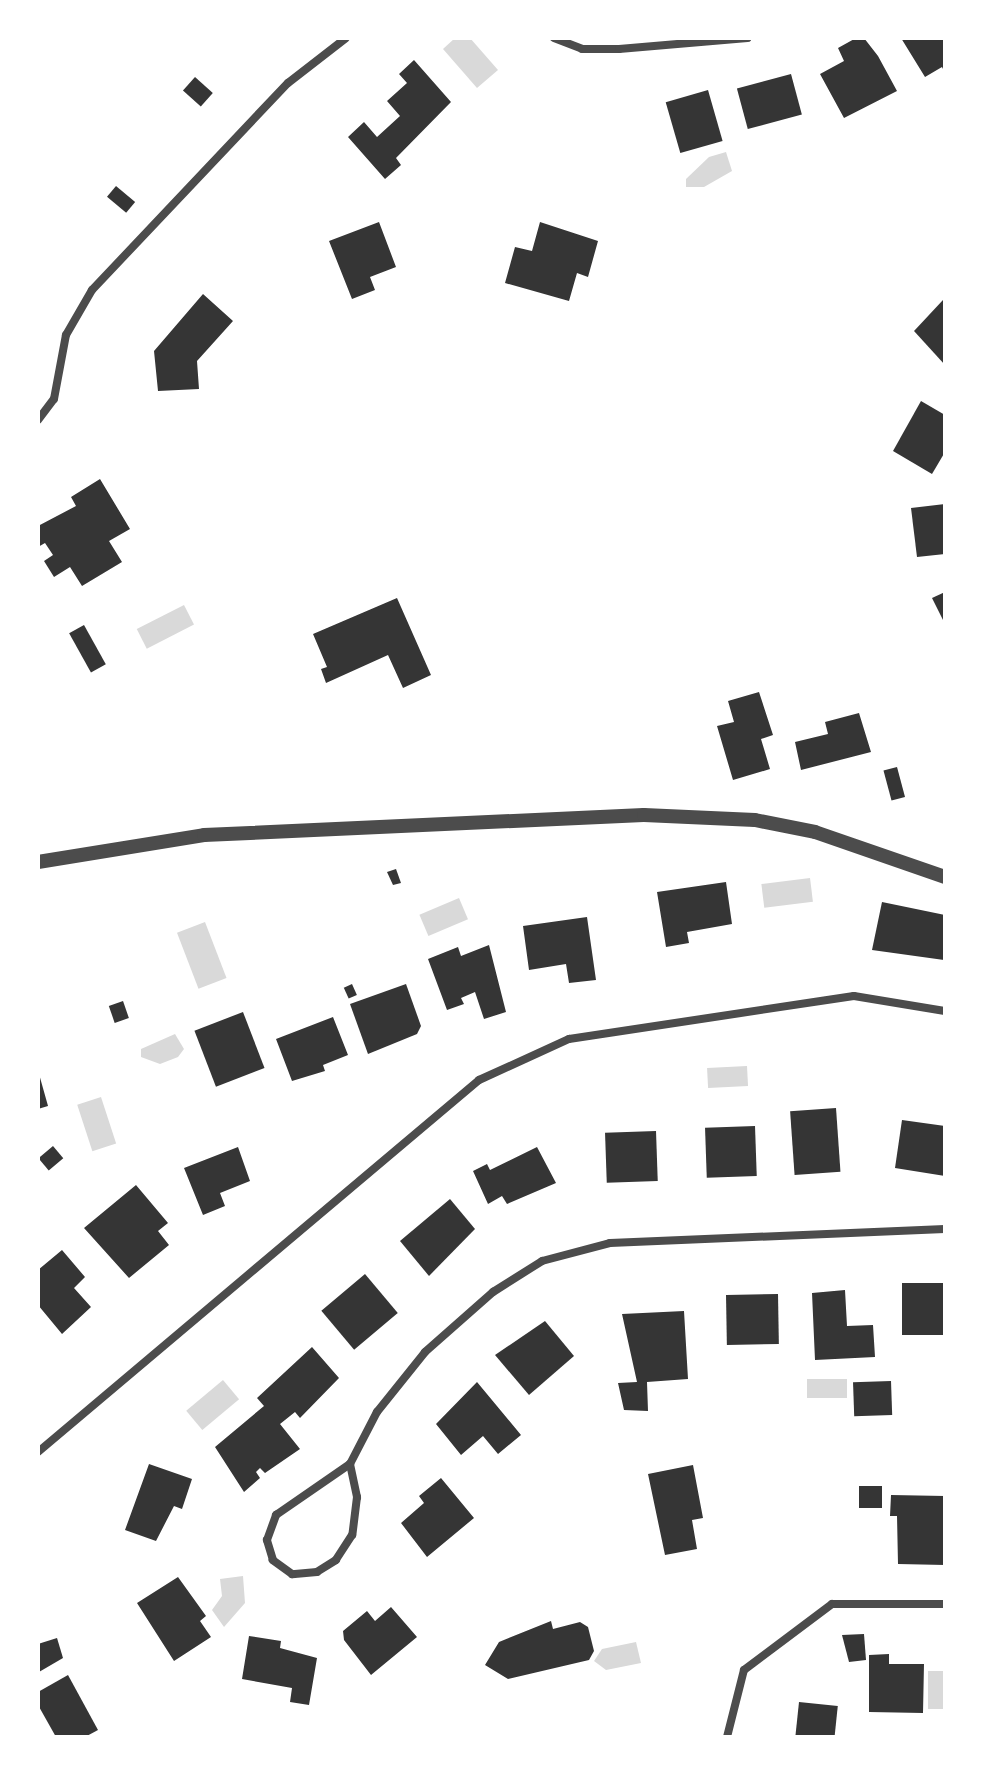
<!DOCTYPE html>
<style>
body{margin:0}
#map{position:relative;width:983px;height:1775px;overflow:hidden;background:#fff;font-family:Quicksand,sans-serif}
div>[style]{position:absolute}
.water>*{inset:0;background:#d9d9d9;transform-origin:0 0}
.building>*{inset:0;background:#353535;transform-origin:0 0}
.minor>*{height:8px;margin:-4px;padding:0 4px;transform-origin:4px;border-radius:4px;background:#4c4c4c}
.tertiary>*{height:14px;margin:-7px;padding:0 7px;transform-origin:7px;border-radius:7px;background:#4c4c4c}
span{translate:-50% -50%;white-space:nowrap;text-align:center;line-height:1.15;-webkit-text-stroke:6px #fff;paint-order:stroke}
.frame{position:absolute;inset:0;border:40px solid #fff;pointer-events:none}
</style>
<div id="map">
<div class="water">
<i style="clip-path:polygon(455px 38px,470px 38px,498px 70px,477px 88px,443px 49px)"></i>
<i style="clip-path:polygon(726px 152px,732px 171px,704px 187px,686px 187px,686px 179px,709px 157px)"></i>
<i style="left:184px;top:605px;width:22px;height:53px;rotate:63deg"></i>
<i style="left:810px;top:878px;width:24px;height:49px;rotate:83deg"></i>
<i style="left:459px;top:898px;width:23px;height:43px;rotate:67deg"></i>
<i style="left:205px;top:922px;width:60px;height:30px;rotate:69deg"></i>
<i style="clip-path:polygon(175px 1034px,184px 1049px,178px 1057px,160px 1064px,141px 1057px,141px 1049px)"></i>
<i style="left:747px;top:1066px;width:20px;height:40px;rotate:87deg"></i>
<i style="left:101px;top:1097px;width:49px;height:25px;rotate:72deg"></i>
<i style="left:847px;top:1379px;width:19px;height:40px;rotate:90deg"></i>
<i style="left:223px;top:1380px;width:25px;height:48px;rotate:50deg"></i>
<i style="clip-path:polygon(243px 1576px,245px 1603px,224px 1627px,212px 1610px,222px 1596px,220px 1579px)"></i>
<i style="clip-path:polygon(636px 1642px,641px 1663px,606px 1670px,594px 1661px,602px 1649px)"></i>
<i style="left:928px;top:1671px;width:17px;height:38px"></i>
</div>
<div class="building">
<i style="clip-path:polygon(856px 38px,864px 38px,878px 56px,897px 91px,844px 118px,820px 74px,844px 61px,838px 48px)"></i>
<i style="clip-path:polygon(901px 38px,945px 38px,945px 73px,942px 67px,925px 77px)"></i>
<i style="clip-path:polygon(414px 60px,451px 102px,396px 158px,401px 165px,385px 179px,348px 137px,364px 122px,377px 137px,400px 116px,387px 101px,407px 83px,399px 74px)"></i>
<i style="left:791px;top:74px;width:42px;height:56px;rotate:75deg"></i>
<i style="left:195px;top:77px;width:24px;height:18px;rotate:42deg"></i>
<i style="left:708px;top:90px;width:53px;height:44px;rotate:74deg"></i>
<i style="left:116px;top:186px;width:25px;height:14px;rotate:40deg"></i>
<i style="clip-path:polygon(379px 222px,396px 267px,370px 277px,375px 290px,352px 299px,329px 241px)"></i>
<i style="clip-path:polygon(540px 222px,598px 241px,588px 277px,577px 273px,569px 301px,505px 283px,515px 247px,532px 251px)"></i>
<i style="clip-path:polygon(203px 294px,233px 321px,197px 361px,199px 389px,158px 391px,154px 351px)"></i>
<i style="clip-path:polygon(943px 300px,945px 301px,945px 365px,914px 331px)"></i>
<i style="clip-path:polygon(921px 401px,945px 415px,945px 452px,932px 474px,893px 451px)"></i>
<i style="clip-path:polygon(100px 479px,130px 529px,109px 541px,122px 562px,82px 586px,70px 567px,54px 577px,44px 561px,53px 555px,45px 543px,38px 547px,38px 526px,76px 506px,71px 497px)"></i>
<i style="clip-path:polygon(945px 504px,945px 554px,917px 557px,911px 508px)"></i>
<i style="clip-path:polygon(945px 592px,945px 624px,932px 598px)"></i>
<i style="clip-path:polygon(397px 598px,431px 675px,403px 688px,388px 655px,326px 683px,321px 669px,327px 667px,313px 634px)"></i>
<i style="left:84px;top:625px;width:45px;height:17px;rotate:61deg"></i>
<i style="clip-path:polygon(759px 692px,773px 735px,761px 739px,770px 769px,733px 780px,717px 726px,734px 722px,728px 701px)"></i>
<i style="clip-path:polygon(859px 713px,871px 752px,801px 770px,795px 742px,828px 734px,825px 722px)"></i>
<i style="left:897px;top:767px;width:31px;height:14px;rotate:75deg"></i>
<i style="clip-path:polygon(396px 869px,401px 883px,393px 885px,387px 872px)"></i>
<i style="clip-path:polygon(726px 882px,732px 924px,687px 932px,689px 943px,666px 947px,657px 892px)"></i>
<i style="clip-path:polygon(882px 902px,945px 915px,944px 960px,872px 950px)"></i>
<i style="clip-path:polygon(587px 917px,596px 980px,569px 983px,566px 964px,529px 970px,523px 926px)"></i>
<i style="clip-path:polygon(489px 945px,506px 1012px,484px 1019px,475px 992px,461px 998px,464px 1004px,447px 1010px,428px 959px,458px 947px,461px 956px)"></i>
<i style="left:352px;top:984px;width:12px;height:9px;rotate:66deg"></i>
<i style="clip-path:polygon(406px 984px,421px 1026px,417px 1034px,368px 1054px,350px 1004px)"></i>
<i style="left:123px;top:1001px;width:18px;height:15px;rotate:71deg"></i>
<i style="left:243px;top:1012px;width:60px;height:52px;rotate:69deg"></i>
<i style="clip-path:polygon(333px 1017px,348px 1055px,323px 1065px,325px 1071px,292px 1081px,276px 1039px)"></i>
<i style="clip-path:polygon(39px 1074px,48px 1106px,38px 1109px,38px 1075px)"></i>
<i style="left:836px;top:1108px;width:64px;height:46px;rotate:86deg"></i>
<i style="clip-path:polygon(902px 1120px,945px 1126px,945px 1176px,895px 1168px)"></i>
<i style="left:755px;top:1126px;width:50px;height:50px;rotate:88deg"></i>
<i style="left:656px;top:1131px;width:50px;height:51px;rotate:88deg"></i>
<i style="left:53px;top:1146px;width:16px;height:19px;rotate:50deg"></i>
<i style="clip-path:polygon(238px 1147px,250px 1181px,220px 1193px,225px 1206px,203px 1215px,184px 1168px)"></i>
<i style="clip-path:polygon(537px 1147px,556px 1183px,507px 1204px,502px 1196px,488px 1204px,473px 1171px,487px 1164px,490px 1170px)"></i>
<i style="clip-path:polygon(136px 1185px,168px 1223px,158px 1231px,169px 1245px,129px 1278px,84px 1228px)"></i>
<i style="clip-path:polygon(450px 1199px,475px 1229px,429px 1276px,400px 1241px)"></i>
<i style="clip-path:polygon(62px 1250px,85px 1277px,74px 1288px,91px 1307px,62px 1334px,38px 1305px,38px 1270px)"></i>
<i style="left:365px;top:1274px;width:51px;height:57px;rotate:50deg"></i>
<i style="left:945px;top:1283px;width:52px;height:43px;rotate:90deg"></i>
<i style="clip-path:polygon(845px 1290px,847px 1326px,873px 1325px,875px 1357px,815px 1360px,812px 1293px)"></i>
<i style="left:778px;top:1294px;width:50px;height:52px;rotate:89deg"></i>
<i style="clip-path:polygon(684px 1311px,688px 1379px,647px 1382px,648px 1411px,624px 1410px,618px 1383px,637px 1382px,622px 1314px)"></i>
<i style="clip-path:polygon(545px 1321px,574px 1356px,529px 1395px,495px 1355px)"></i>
<i style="clip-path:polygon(312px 1347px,339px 1378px,300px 1418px,295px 1412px,280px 1424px,300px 1449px,265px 1473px,260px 1468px,256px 1472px,260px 1478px,244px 1492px,215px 1447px,264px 1406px,257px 1398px)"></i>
<i style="left:891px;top:1381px;width:34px;height:38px;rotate:88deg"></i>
<i style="clip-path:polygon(477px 1382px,521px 1435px,498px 1454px,483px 1436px,461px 1455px,436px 1424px)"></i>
<i style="clip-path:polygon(149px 1464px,192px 1479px,182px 1509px,174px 1506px,156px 1541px,125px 1530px)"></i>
<i style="clip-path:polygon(693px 1465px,703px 1518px,692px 1520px,697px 1549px,665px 1555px,648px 1474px)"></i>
<i style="clip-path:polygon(441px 1478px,474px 1518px,427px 1557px,401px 1523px,424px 1503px,419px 1496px)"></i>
<i style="left:859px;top:1486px;width:23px;height:22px"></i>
<i style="clip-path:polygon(891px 1495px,945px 1496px,945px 1565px,898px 1564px,897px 1516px,890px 1516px)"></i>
<i style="clip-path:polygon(178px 1577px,206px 1616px,200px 1621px,211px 1637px,174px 1661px,137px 1603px)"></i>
<i style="clip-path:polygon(391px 1607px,417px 1637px,371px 1675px,344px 1640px,343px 1631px,367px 1611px,375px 1621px)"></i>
<i style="clip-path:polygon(551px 1621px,553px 1629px,580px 1622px,588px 1627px,594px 1651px,589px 1660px,508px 1679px,485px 1665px,499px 1642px)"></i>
<i style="clip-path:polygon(864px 1634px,866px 1660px,849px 1662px,842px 1635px)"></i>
<i style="clip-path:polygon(249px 1636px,281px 1641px,280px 1648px,317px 1658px,309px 1705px,290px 1702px,292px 1688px,242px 1679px)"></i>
<i style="clip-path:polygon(57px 1638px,63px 1658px,39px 1672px,38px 1644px)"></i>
<i style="clip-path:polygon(889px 1654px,889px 1664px,924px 1664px,923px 1713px,869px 1712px,869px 1655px)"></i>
<i style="clip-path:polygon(68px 1675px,98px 1730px,85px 1737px,56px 1737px,38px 1705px,38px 1692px)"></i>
<i style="left:799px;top:1702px;width:39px;height:35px;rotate:6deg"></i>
</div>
<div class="minor">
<i style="left:554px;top:38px;width:30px;rotate:21deg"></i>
<i style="left:582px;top:49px;width:37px"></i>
<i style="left:619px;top:49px;width:129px;rotate:-4.9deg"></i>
<i style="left:38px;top:420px;width:26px;rotate:-53deg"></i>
<i style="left:54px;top:399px;width:65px;rotate:-79.4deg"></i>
<i style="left:66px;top:335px;width:52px;rotate:-60deg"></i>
<i style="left:92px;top:290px;width:285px;rotate:-46.6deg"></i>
<i style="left:288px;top:83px;width:73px;rotate:-37.8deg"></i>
<i style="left:38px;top:1452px;width:577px;rotate:-40.15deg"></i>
<i style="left:479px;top:1080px;width:99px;rotate:-24.5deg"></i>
<i style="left:569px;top:1039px;width:288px;rotate:-8.6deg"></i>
<i style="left:854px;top:996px;width:92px;rotate:9.4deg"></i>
<i style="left:350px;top:1464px;width:34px;rotate:78deg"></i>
<i style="left:357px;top:1497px;width:38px;rotate:97deg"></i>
<i style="left:352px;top:1535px;width:30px;rotate:123deg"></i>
<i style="left:336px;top:1560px;width:22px;rotate:148deg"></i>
<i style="left:317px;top:1572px;width:25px;rotate:175deg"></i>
<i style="left:292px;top:1574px;width:24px;rotate:-144deg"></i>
<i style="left:273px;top:1560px;width:21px;rotate:-107deg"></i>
<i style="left:267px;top:1540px;width:27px;rotate:-70deg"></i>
<i style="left:276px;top:1515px;width:90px;rotate:-34.6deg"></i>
<i style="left:350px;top:1464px;width:59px;rotate:-62.6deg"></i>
<i style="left:377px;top:1412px;width:77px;rotate:-51.3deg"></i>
<i style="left:425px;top:1352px;width:91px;rotate:-41.4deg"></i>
<i style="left:493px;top:1292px;width:58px;rotate:-32.3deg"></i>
<i style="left:542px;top:1261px;width:70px;rotate:-14.8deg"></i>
<i style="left:610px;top:1243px;width:335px;rotate:-2.4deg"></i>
<i style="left:727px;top:1737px;width:69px;rotate:-75.8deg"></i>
<i style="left:744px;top:1670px;width:110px;rotate:-36.9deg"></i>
<i style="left:832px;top:1604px;width:113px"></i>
</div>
<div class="tertiary">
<i style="left:38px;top:862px;width:168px;rotate:-9.2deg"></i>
<i style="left:204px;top:835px;width:440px;rotate:-2.6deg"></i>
<i style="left:644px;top:815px;width:111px;rotate:2.6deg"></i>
<i style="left:755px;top:820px;width:61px;rotate:11.3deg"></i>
<i style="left:815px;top:832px;width:138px;rotate:19.1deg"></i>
</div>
<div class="frame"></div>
</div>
